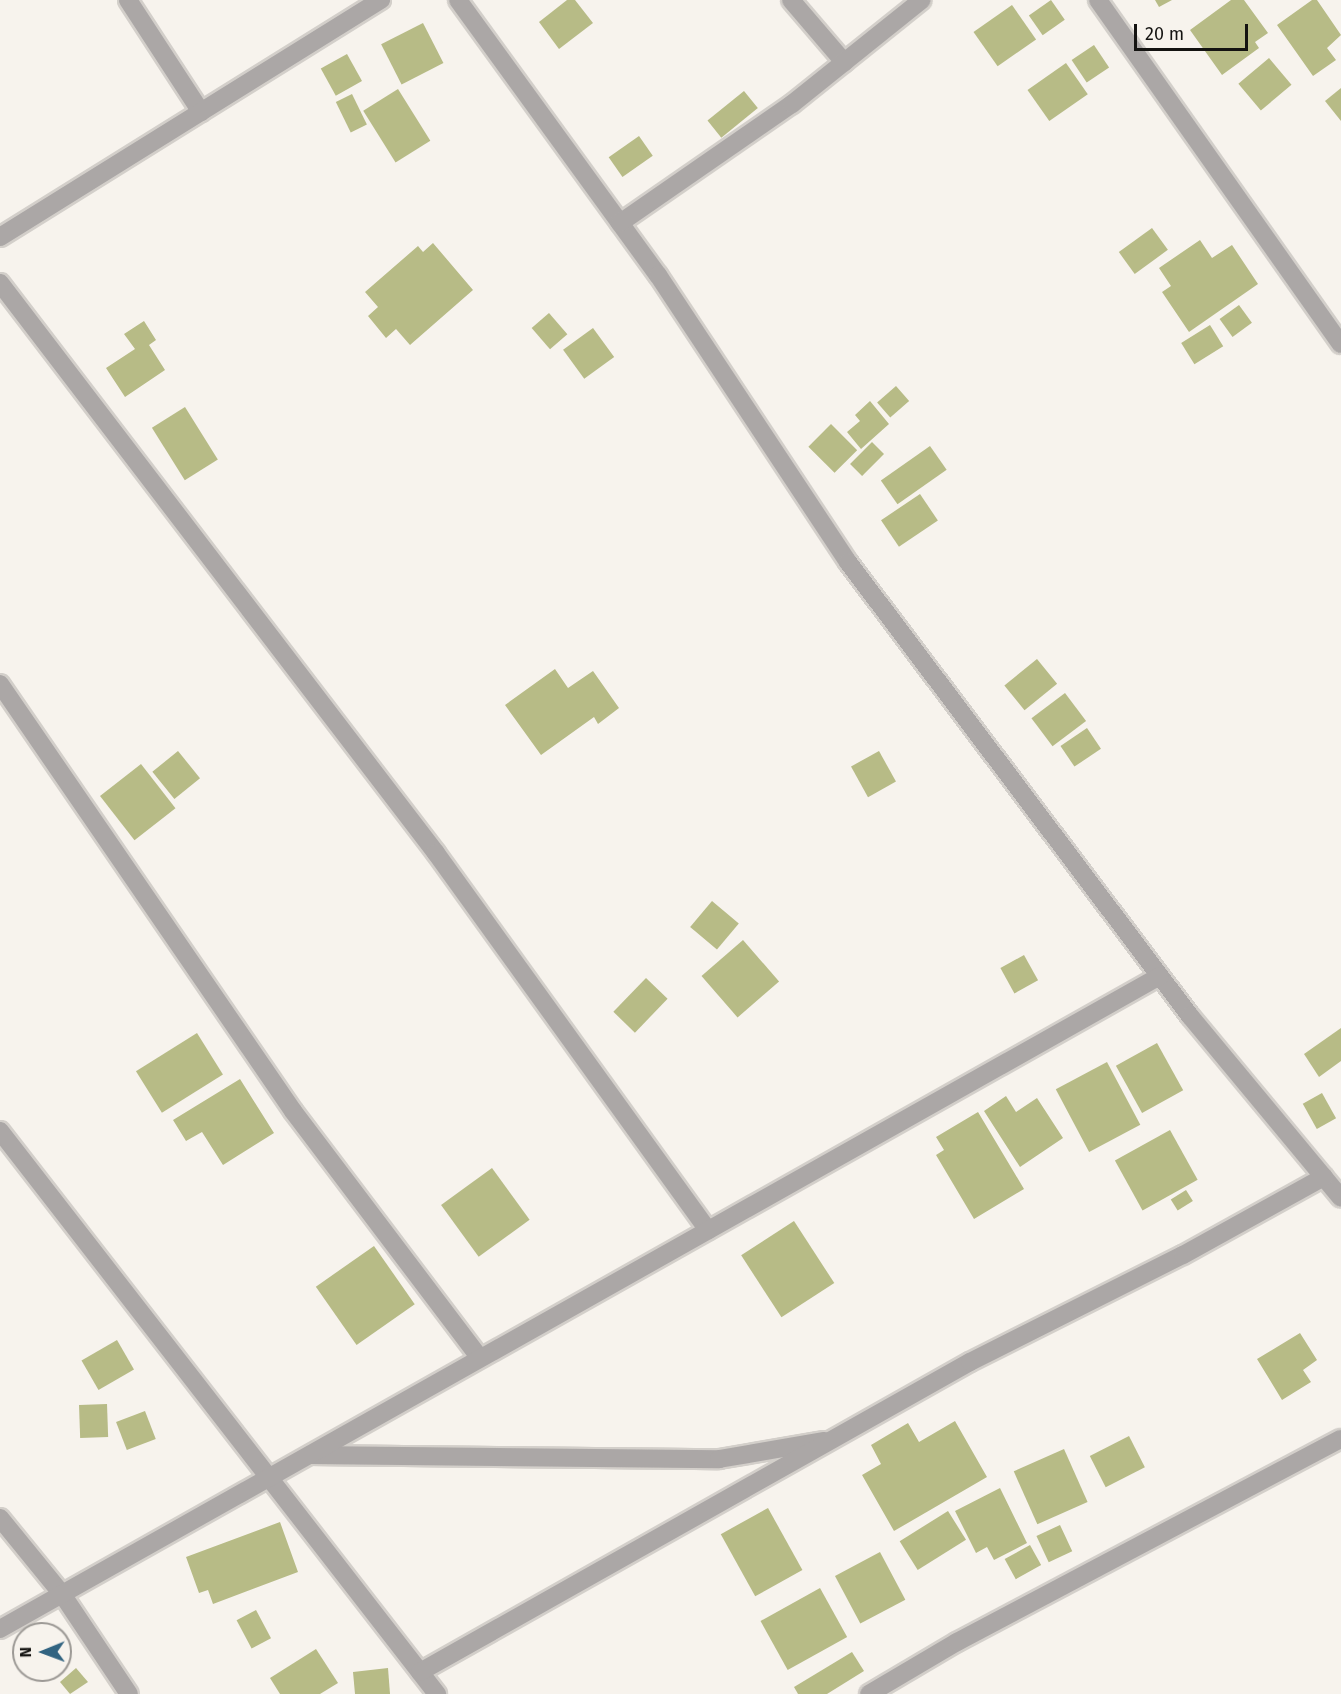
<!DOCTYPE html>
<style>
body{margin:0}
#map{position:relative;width:1341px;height:1694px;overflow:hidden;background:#f7f3ed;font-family:"Fira Sans",sans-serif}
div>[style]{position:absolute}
.building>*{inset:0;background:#b7bb86;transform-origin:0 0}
.roads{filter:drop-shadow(2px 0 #d3cfca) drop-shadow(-2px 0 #d3cfca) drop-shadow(0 2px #d3cfca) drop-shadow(0 -2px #d3cfca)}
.minor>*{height:18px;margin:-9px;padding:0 9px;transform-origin:9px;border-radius:9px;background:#aba7a6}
span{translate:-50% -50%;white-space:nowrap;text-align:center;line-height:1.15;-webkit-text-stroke:4.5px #f7f3ed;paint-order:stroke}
.north{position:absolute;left:12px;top:1622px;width:60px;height:60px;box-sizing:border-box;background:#f7f3ed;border:2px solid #9c9995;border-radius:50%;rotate:269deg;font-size:16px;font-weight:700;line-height:24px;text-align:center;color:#141311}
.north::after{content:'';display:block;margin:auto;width:21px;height:27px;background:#326481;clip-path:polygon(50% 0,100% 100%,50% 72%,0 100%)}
.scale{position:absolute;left:1134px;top:24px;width:114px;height:27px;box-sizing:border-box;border:3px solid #141311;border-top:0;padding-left:8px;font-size:18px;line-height:21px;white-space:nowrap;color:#141311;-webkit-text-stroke:4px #f7f3ed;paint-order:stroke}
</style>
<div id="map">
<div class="building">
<i style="clip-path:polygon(567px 0,575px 0,593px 23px,559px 49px,539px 22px)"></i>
<i style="left:1051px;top:0;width:24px;height:27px;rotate:55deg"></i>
<i style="clip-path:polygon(1155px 0,1172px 0,1159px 7px)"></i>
<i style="clip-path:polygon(1231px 0,1244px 0,1268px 33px,1255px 42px,1259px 48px,1222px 75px,1190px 30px)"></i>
<i style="clip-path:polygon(1312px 0,1317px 0,1341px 35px,1327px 48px,1336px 60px,1313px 76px,1277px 25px)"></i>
<i style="left:1012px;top:5px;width:42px;height:47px;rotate:55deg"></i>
<i style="left:423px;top:23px;width:45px;height:47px;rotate:63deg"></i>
<i style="left:1094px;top:45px;width:27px;height:27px;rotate:56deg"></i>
<i style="left:347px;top:54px;width:31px;height:30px;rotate:61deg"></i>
<i style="left:1269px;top:58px;width:35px;height:40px;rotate:50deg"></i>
<i style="left:1066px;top:63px;width:38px;height:47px;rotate:55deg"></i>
<i style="clip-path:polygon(1341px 88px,1341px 121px,1325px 101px)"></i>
<i style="left:398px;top:89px;width:61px;height:41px;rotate:58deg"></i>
<i style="left:744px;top:91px;width:22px;height:47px;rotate:51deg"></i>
<i style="left:352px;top:94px;width:34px;height:18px;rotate:64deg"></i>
<i style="left:639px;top:136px;width:24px;height:37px;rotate:55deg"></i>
<i style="left:1152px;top:228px;width:27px;height:41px;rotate:54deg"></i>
<i style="clip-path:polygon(1200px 240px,1212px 258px,1232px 245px,1258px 284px,1189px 332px,1162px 292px,1171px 286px,1159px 268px)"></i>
<i style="clip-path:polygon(433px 243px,473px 290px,410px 345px,396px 329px,386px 338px,368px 316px,378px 307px,365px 292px,418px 246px,423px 252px)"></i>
<i style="left:1239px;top:305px;width:22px;height:24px;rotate:54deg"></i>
<i style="left:549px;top:313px;width:28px;height:23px;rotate:49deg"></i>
<i style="clip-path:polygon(144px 321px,156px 340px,149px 345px,165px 370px,125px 397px,106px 368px,135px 349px,124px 334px)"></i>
<i style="left:1210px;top:325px;width:25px;height:34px;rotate:58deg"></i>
<i style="left:593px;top:328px;width:36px;height:37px;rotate:54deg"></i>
<i style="left:896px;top:386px;width:20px;height:25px;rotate:49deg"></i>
<i style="clip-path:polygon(870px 401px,889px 424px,861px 449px,847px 432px,860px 421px,855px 415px)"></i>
<i style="left:185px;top:407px;width:62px;height:39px;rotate:58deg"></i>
<i style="left:831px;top:424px;width:37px;height:32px;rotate:45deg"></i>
<i style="left:872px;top:442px;width:17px;height:31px;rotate:45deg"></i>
<i style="left:930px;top:446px;width:29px;height:60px;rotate:55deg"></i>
<i style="left:920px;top:494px;width:32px;height:47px;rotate:56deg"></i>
<i style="left:1037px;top:659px;width:32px;height:42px;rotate:51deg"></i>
<i style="clip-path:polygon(555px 669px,568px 688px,593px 671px,619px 708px,598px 724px,594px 717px,541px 755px,505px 705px)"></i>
<i style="left:1065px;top:693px;width:35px;height:42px;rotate:53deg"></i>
<i style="left:1087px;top:728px;width:25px;height:32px;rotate:56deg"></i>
<i style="left:178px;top:751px;width:35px;height:33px;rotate:51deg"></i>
<i style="left:879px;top:751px;width:35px;height:32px;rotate:61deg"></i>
<i style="left:141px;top:764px;width:56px;height:52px;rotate:52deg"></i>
<i style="left:712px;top:901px;width:35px;height:34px;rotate:40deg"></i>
<i style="left:743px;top:940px;width:55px;height:55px;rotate:49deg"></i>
<i style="left:1024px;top:955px;width:29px;height:27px;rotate:61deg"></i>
<i style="left:646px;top:978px;width:30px;height:47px;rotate:44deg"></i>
<i style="clip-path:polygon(1341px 1028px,1341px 1061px,1319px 1077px,1304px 1054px)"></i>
<i style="left:197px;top:1033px;width:49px;height:72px;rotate:58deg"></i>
<i style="left:1157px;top:1043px;width:54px;height:47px;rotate:61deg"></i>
<i style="left:1107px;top:1062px;width:71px;height:58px;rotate:62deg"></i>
<i style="clip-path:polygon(240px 1079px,274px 1133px,223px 1165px,202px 1132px,186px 1141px,173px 1120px)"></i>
<i style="left:1322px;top:1093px;width:29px;height:22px;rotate:61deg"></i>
<i style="clip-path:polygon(1006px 1096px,1016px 1112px,1037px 1098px,1063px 1138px,1020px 1167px,984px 1111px)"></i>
<i style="clip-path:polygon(978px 1112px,1024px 1189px,974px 1219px,936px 1155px,944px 1150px,936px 1137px)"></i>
<i style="left:1170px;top:1130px;width:57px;height:63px;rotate:61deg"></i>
<i style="left:492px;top:1168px;width:64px;height:63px;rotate:54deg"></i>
<i style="left:1186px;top:1190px;width:13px;height:18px;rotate:58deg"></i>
<i style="left:794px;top:1221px;width:74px;height:63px;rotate:57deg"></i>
<i style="left:374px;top:1246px;width:71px;height:71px;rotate:55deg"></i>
<i style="clip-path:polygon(1300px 1333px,1317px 1360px,1303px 1370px,1311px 1382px,1282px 1400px,1257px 1359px)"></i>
<i style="left:117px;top:1340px;width:34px;height:41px;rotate:60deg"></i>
<i style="left:107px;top:1404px;width:33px;height:28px;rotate:88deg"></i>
<i style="left:145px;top:1411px;width:30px;height:31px;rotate:69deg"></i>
<i style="clip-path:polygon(955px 1421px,987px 1477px,894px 1531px,862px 1475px,881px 1464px,871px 1445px,908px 1423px,919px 1442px)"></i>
<i style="left:1129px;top:1436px;width:35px;height:44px;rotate:63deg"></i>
<i style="left:1064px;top:1449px;width:58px;height:55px;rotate:66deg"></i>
<i style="clip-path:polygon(1000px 1488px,1027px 1543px,994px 1560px,987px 1547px,976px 1553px,955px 1511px)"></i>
<i style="left:768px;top:1508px;width:71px;height:54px;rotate:61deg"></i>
<i style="left:948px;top:1511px;width:34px;height:57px;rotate:58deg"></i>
<i style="clip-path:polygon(280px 1522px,298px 1572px,213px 1604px,208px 1590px,199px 1593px,186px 1557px)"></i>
<i style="left:1060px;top:1525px;width:29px;height:26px;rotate:65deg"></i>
<i style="left:1030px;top:1545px;width:23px;height:29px;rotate:61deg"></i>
<i style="left:880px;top:1552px;width:54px;height:51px;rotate:62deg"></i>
<i style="left:820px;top:1588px;width:56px;height:68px;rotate:61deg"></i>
<i style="left:256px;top:1610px;width:32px;height:22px;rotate:62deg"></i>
<i style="clip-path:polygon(316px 1649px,338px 1683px,320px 1694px,280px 1694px,270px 1678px)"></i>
<i style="clip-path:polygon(852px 1652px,864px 1671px,827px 1694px,798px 1694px,794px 1687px)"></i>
<i style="clip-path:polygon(76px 1668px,88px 1682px,70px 1694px,60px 1682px)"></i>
<i style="clip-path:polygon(388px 1668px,390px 1694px,355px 1694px,353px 1672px)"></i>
</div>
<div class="roads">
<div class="minor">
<i style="left:128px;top:0;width:134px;rotate:56.9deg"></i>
<i style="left:458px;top:0;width:340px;rotate:54deg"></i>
<i style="left:658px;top:275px;width:344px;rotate:56.5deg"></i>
<i style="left:848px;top:562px;width:568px;rotate:53.01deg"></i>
<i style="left:1190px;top:1016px;width:236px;rotate:50.3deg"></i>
<i style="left:791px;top:0;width:82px;rotate:49.5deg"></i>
<i style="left:1098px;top:0;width:421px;rotate:54.8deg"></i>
<i style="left:620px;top:223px;width:209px;rotate:-34.7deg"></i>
<i style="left:792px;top:104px;width:166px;rotate:-38.7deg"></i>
<i style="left:0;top:237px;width:449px;rotate:-31.9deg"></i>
<i style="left:0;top:283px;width:718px;rotate:52.59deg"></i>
<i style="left:436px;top:853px;width:465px;rotate:54.2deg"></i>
<i style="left:0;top:684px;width:518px;rotate:55.54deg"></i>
<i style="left:293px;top:1111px;width:310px;rotate:52.9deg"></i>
<i style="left:0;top:1131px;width:713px;rotate:52.18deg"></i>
<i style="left:310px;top:1455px;width:409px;rotate:0.6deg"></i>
<i style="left:719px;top:1459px;width:107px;rotate:-9.7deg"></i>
<i style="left:0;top:1518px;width:98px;rotate:50.8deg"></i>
<i style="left:62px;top:1594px;width:120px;rotate:56.2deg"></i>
<i style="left:0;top:1629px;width:1331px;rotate:-29.38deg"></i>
<i style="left:420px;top:1672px;width:631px;rotate:-29.41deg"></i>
<i style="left:970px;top:1362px;width:238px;rotate:-26.7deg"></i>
<i style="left:1183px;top:1255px;width:161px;rotate:-29deg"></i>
<i style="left:869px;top:1694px;width:102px;rotate:-30.6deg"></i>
<i style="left:957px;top:1642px;width:434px;rotate:-27.9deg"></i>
</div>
</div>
<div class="north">N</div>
<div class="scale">20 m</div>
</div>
